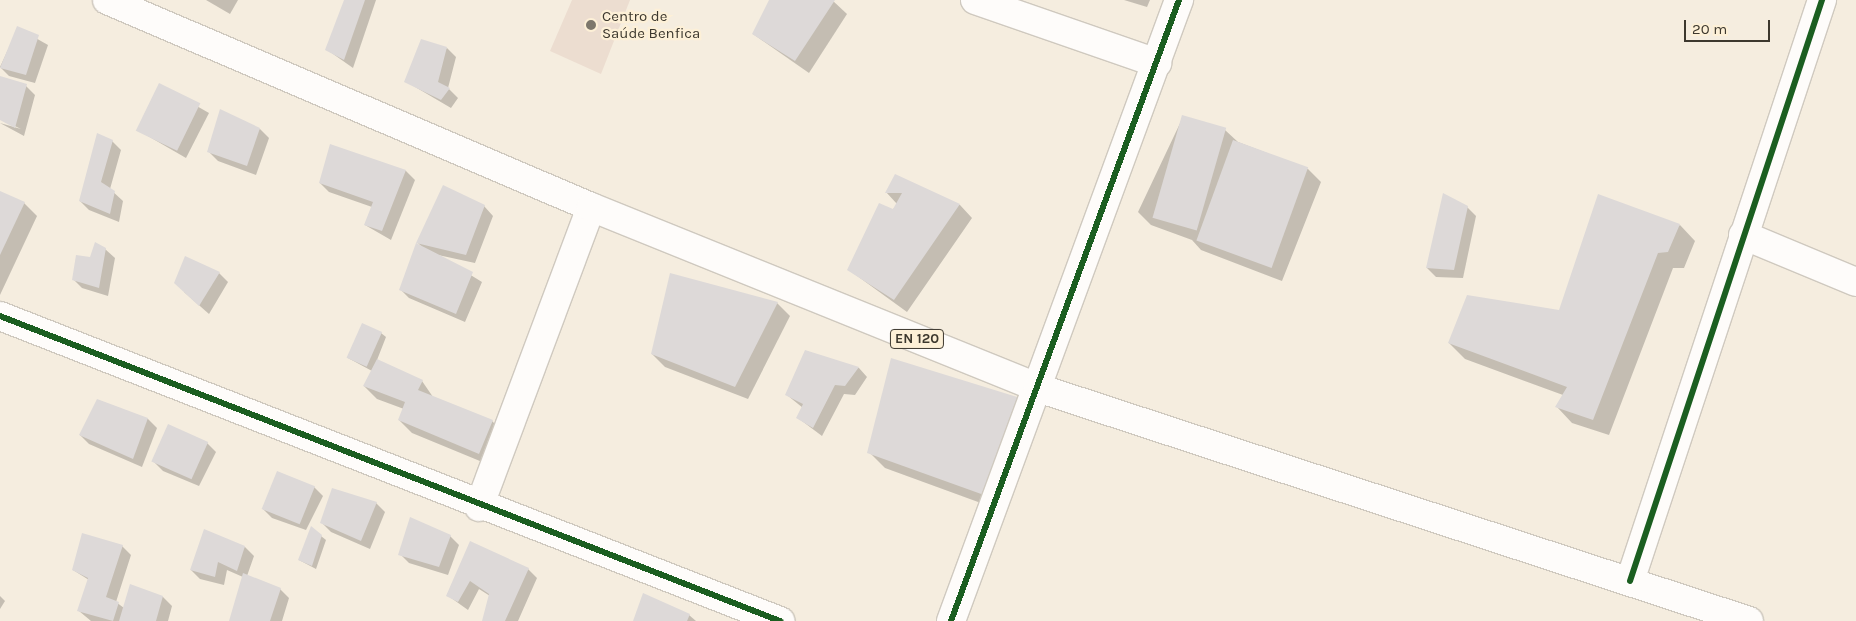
<!DOCTYPE html>
<meta charset="utf-8">
<style>
body{margin:0}
#map{position:relative;width:1856px;height:621px;overflow:hidden;background:#f5eddf;font-family:Karla,sans-serif}
div>[style]{position:absolute}
.medical>*{inset:0;background:#ecddd0}
.shadow>*{inset:0;background:#0003}
.building>*{inset:0;background:#ddd9d8;transform-origin:0 0}
.roads{filter:drop-shadow(1px 0 #cfc9bf) drop-shadow(-1px 0 #cfc9bf) drop-shadow(0 1px #cfc9bf) drop-shadow(0 -1px #cfc9bf)}
.minor>*{height:28px;margin:-14px;padding:0 14px;transform-origin:14px;border-radius:14px;background:#fefcfa}
.major>*{height:28px;margin:-14px;padding:0 14px;transform-origin:14px;border-radius:14px;background:#fefcfa}
.cycleway>*{height:6px;margin:-3px;padding:0 3px;transform-origin:3px;border-radius:3px;background:#1b5e20}
.dots>*{width:14px;height:14px;translate:-50% -50%;box-sizing:border-box;border:2px solid #fdf0d7;border-radius:50%}
span{translate:-50% -50%;white-space:nowrap;text-align:center;line-height:1.15;-webkit-text-stroke:4.5px #fdf0d7;paint-order:stroke}
.shield-label span{padding:1px 4px;background:#fdf0d7;border:1px solid;border-radius:4px;-webkit-text-stroke-width:0}
.shield-label{font-size:14px;color:#3d382e;font-weight:700}
.poi-label{font-size:15px;color:#3d382e}
.left{translate:0 -50%;text-align:left}
.scale{position:absolute;left:1684px;top:20px;width:86px;height:22px;box-sizing:border-box;border:2px solid #3d382e;border-top:0;padding-left:6px;font-size:15px;line-height:18px;white-space:nowrap;color:#3d382e;-webkit-text-stroke:4px #fdf0d7;paint-order:stroke}
</style>
<div id="map">
<div class="medical">
<i style="clip-path:polygon(572px 0,630px 0,601px 74px,550px 51px)"></i>
</div>
<div class="shadow">
<i style="clip-path:polygon(206px 0,238px 0,230px 14px)"></i>
<i style="clip-path:polygon(346px 0,376px 0,353px 68px,326px 49px)"></i>
<i style="clip-path:polygon(770px 0,832px 0,847px 14px,809px 73px,753px 34px)"></i>
<i style="clip-path:polygon(1124px 0,1150px 0,1147px 7px)"></i>
<i style="clip-path:polygon(18px 28px,48px 45px,35px 83px,9px 76px,0 67px)"></i>
<i style="clip-path:polygon(447px 48px,456px 57px,448px 88px,458px 98px,451px 108px,405px 81px)"></i>
<i style="clip-path:polygon(0 77px,26px 86px,35px 95px,24px 136px,0 123px,21px 129px,0 119px)"></i>
<i style="clip-path:polygon(160px 85px,209px 113px,186px 158px,141px 132px)"></i>
<i style="clip-path:polygon(1183px 117px,1225px 130px,1238px 142px,1308px 169px,1321px 182px,1282px 281px,1201px 250px,1192px 240px,1151px 225px,1138px 212px)"></i>
<i style="clip-path:polygon(260px 129px,269px 138px,256px 175px,218px 161px,209px 152px)"></i>
<i style="clip-path:polygon(112px 141px,121px 150px,110px 189px,123px 201px,119px 222px,89px 210px,80px 201px)"></i>
<i style="clip-path:polygon(331px 146px,406px 171px,415px 180px,391px 240px,365px 225px,372px 207px,329px 192px,320px 183px)"></i>
<i style="clip-path:polygon(896px 176px,960px 205px,972px 218px,907px 312px,849px 270px,897px 204px,886px 192px)"></i>
<i style="clip-path:polygon(0 192px,24px 203px,37px 216px,0 295px)"></i>
<i style="clip-path:polygon(484px 206px,493px 216px,475px 263px,438px 255px,482px 282px,465px 322px,409px 298px,400px 289px,421px 246px,418px 243px)"></i>
<i style="clip-path:polygon(1467px 207px,1476px 216px,1463px 278px,1436px 277px,1427px 268px)"></i>
<i style="clip-path:polygon(1680px 225px,1695px 241px,1684px 268px,1673px 268px,1609px 435px,1572px 423px,1557px 407px,1563px 395px,1465px 359px,1449px 343px,1560px 311px)"></i>
<i style="clip-path:polygon(105px 249px,115px 258px,108px 296px,82px 288px,73px 279px)"></i>
<i style="clip-path:polygon(219px 273px,228px 282px,209px 314px,184px 292px)"></i>
<i style="clip-path:polygon(777px 303px,790px 316px,748px 399px,665px 367px,652px 354px)"></i>
<i style="clip-path:polygon(381px 333px,386px 337px,377px 360px,422px 381px,433px 397px,492px 421px,505px 434px,492px 466px,412px 433px,399px 420px,404px 409px,377px 399px,364px 386px,372px 371px,348px 358px)"></i>
<i style="clip-path:polygon(806px 351px,859px 368px,867px 377px,855px 395px,844px 394px,822px 436px,798px 418px,803px 408px,787px 395px)"></i>
<i style="clip-path:polygon(892px 359px,1000px 510px,885px 468px,869px 452px)"></i>
<i style="clip-path:polygon(98px 400px,148px 419px,157px 428px,142px 467px,89px 444px,80px 435px)"></i>
<i style="clip-path:polygon(207px 443px,216px 452px,199px 486px,163px 471px,154px 462px)"></i>
<i style="clip-path:polygon(314px 487px,323px 496px,306px 530px,272px 518px,263px 509px)"></i>
<i style="clip-path:polygon(376px 503px,385px 512px,370px 549px,331px 532px,322px 523px)"></i>
<i style="clip-path:polygon(321px 536px,326px 540px,316px 569px,299px 560px)"></i>
<i style="clip-path:polygon(450px 536px,459px 545px,448px 575px,409px 563px,400px 554px)"></i>
<i style="clip-path:polygon(471px 543px,528px 569px,537px 578px,518px 621px,484px 621px,490px 596px,479px 589px,468px 610px,447px 595px)"></i>
<i style="clip-path:polygon(122px 546px,131px 555px,116px 602px,124px 608px,131px 586px,163px 597px,172px 606px,168px 621px,91px 621px,79px 611px,89px 580px,73px 570px)"></i>
<i style="clip-path:polygon(245px 547px,254px 556px,247px 576px,280px 589px,289px 598px,282px 621px,231px 621px,243px 577px,227px 570px,224px 585px,200px 579px,191px 570px)"></i>
<i style="clip-path:polygon(0 596px,5px 601px,0 609px)"></i>
<i style="clip-path:polygon(689px 615px,696px 621px,634px 621px)"></i>
</div>
<div class="building">
<i style="clip-path:polygon(344px 0,365px 0,344px 60px,325px 50px)"></i>
<i style="clip-path:polygon(769px 0,835px 0,795px 61px,752px 34px)"></i>
<i style="clip-path:polygon(17px 26px,39px 35px,26px 75px,0 68px)"></i>
<i style="clip-path:polygon(421px 39px,447px 47px,438px 82px,450px 88px,441px 100px,404px 82px)"></i>
<i style="clip-path:polygon(0 76px,27px 84px,15px 128px,0 120px)"></i>
<i style="left:159px;top:83px;width:46px;height:53px;rotate:26deg"></i>
<i style="clip-path:polygon(220px 109px,260px 128px,247px 166px,207px 152px)"></i>
<i style="left:1182px;top:115px;width:46px;height:107px;rotate:16deg"></i>
<i style="clip-path:polygon(97px 133px,113px 140px,101px 182px,115px 191px,110px 214px,79px 201px)"></i>
<i style="left:1233px;top:140px;width:80px;height:107px;rotate:20deg"></i>
<i style="clip-path:polygon(330px 144px,406px 170px,382px 231px,364px 225px,373px 202px,319px 183px)"></i>
<i style="clip-path:polygon(895px 174px,960px 204px,894px 300px,847px 270px,879px 203px,893px 209px,902px 193px,885px 193px)"></i>
<i style="clip-path:polygon(443px 185px,485px 205px,466px 255px,416px 243px,473px 272px,456px 314px,399px 290px,416px 243px)"></i>
<i style="clip-path:polygon(0 191px,25px 202px,0 255px)"></i>
<i style="clip-path:polygon(1443px 193px,1468px 206px,1454px 270px,1426px 268px)"></i>
<i style="clip-path:polygon(1598px 194px,1680px 224px,1668px 252px,1658px 253px,1593px 420px,1555px 407px,1567px 387px,1448px 343px,1467px 295px,1559px 310px)"></i>
<i style="clip-path:polygon(95px 242px,106px 248px,99px 288px,72px 280px,76px 255px,90px 257px)"></i>
<i style="clip-path:polygon(185px 256px,220px 272px,199px 306px,174px 283px)"></i>
<i style="clip-path:polygon(670px 273px,778px 302px,735px 387px,651px 354px)"></i>
<i style="left:362px;top:323px;width:22px;height:38px;rotate:24deg"></i>
<i style="clip-path:polygon(805px 350px,859px 367px,845px 386px,835px 385px,813px 428px,796px 418px,803px 404px,785px 395px)"></i>
<i style="clip-path:polygon(891px 358px,1024px 399px,984px 495px,867px 453px)"></i>
<i style="clip-path:polygon(377px 359px,423px 380px,418px 390px,493px 420px,479px 454px,398px 420px,405px 402px,363px 386px)"></i>
<i style="clip-path:polygon(97px 399px,148px 418px,133px 459px,79px 435px)"></i>
<i style="left:168px;top:424px;width:44px;height:41px;rotate:24deg"></i>
<i style="left:277px;top:471px;width:41px;height:41px;rotate:22deg"></i>
<i style="clip-path:polygon(332px 488px,377px 502px,361px 541px,320px 523px)"></i>
<i style="clip-path:polygon(410px 517px,451px 535px,439px 567px,398px 555px)"></i>
<i style="clip-path:polygon(311px 526px,322px 535px,312px 566px,298px 560px)"></i>
<i style="clip-path:polygon(204px 529px,245px 546px,237px 571px,218px 562px,215px 577px,190px 570px)"></i>
<i style="clip-path:polygon(82px 533px,123px 545px,106px 597px,119px 602px,113px 621px,77px 611px,88px 578px,72px 570px)"></i>
<i style="clip-path:polygon(470px 541px,529px 568px,505px 621px,482px 621px,489px 594px,470px 581px,458px 602px,446px 596px)"></i>
<i style="clip-path:polygon(243px 573px,281px 588px,270px 621px,229px 621px)"></i>
<i style="clip-path:polygon(130px 584px,163px 596px,156px 621px,119px 621px)"></i>
<i style="clip-path:polygon(643px 593px,690px 614px,687px 621px,633px 621px)"></i>
</div>
<div class="roads">
<div class="minor">
<i style="left:975px;top:0;width:193px;rotate:19.1deg"></i>
<i style="left:1743px;top:235px;width:122px;rotate:22.6deg"></i>
<i style="left:0;top:316px;width:838px;rotate:21.36deg"></i>
<i style="left:479px;top:507px;width:320px;rotate:-69.5deg"></i>
<i style="left:1630px;top:581px;width:612px;rotate:-71.71deg"></i>
<i style="left:951px;top:621px;width:662px;rotate:-69.84deg"></i>
</div>
<div class="major">
<i style="left:107px;top:0;width:526px;rotate:23.16deg"></i>
<i style="left:591px;top:207px;width:482px;rotate:22deg"></i>
<i style="left:1038px;top:388px;width:748px;rotate:18.14deg"></i>
</div>
</div>
<div class="cycleway">
<i style="left:0;top:316px;width:838px;rotate:21.36deg"></i>
<i style="left:1630px;top:581px;width:612px;rotate:-71.71deg"></i>
<i style="left:951px;top:621px;width:662px;rotate:-69.84deg"></i>
</div>
<div class="dots">
<i style="left:591px;top:25px;background:#7d776c"></i>
</div>
<div class="shield-label">
<span style="left:917px;top:339px">EN 120</span>
</div>
<div class="poi-label">
<span class="left" style="left:602px;top:25px">Centro de<br>Saúde Benfica</span>
</div>
<div class="scale">20 m</div>
</div>
